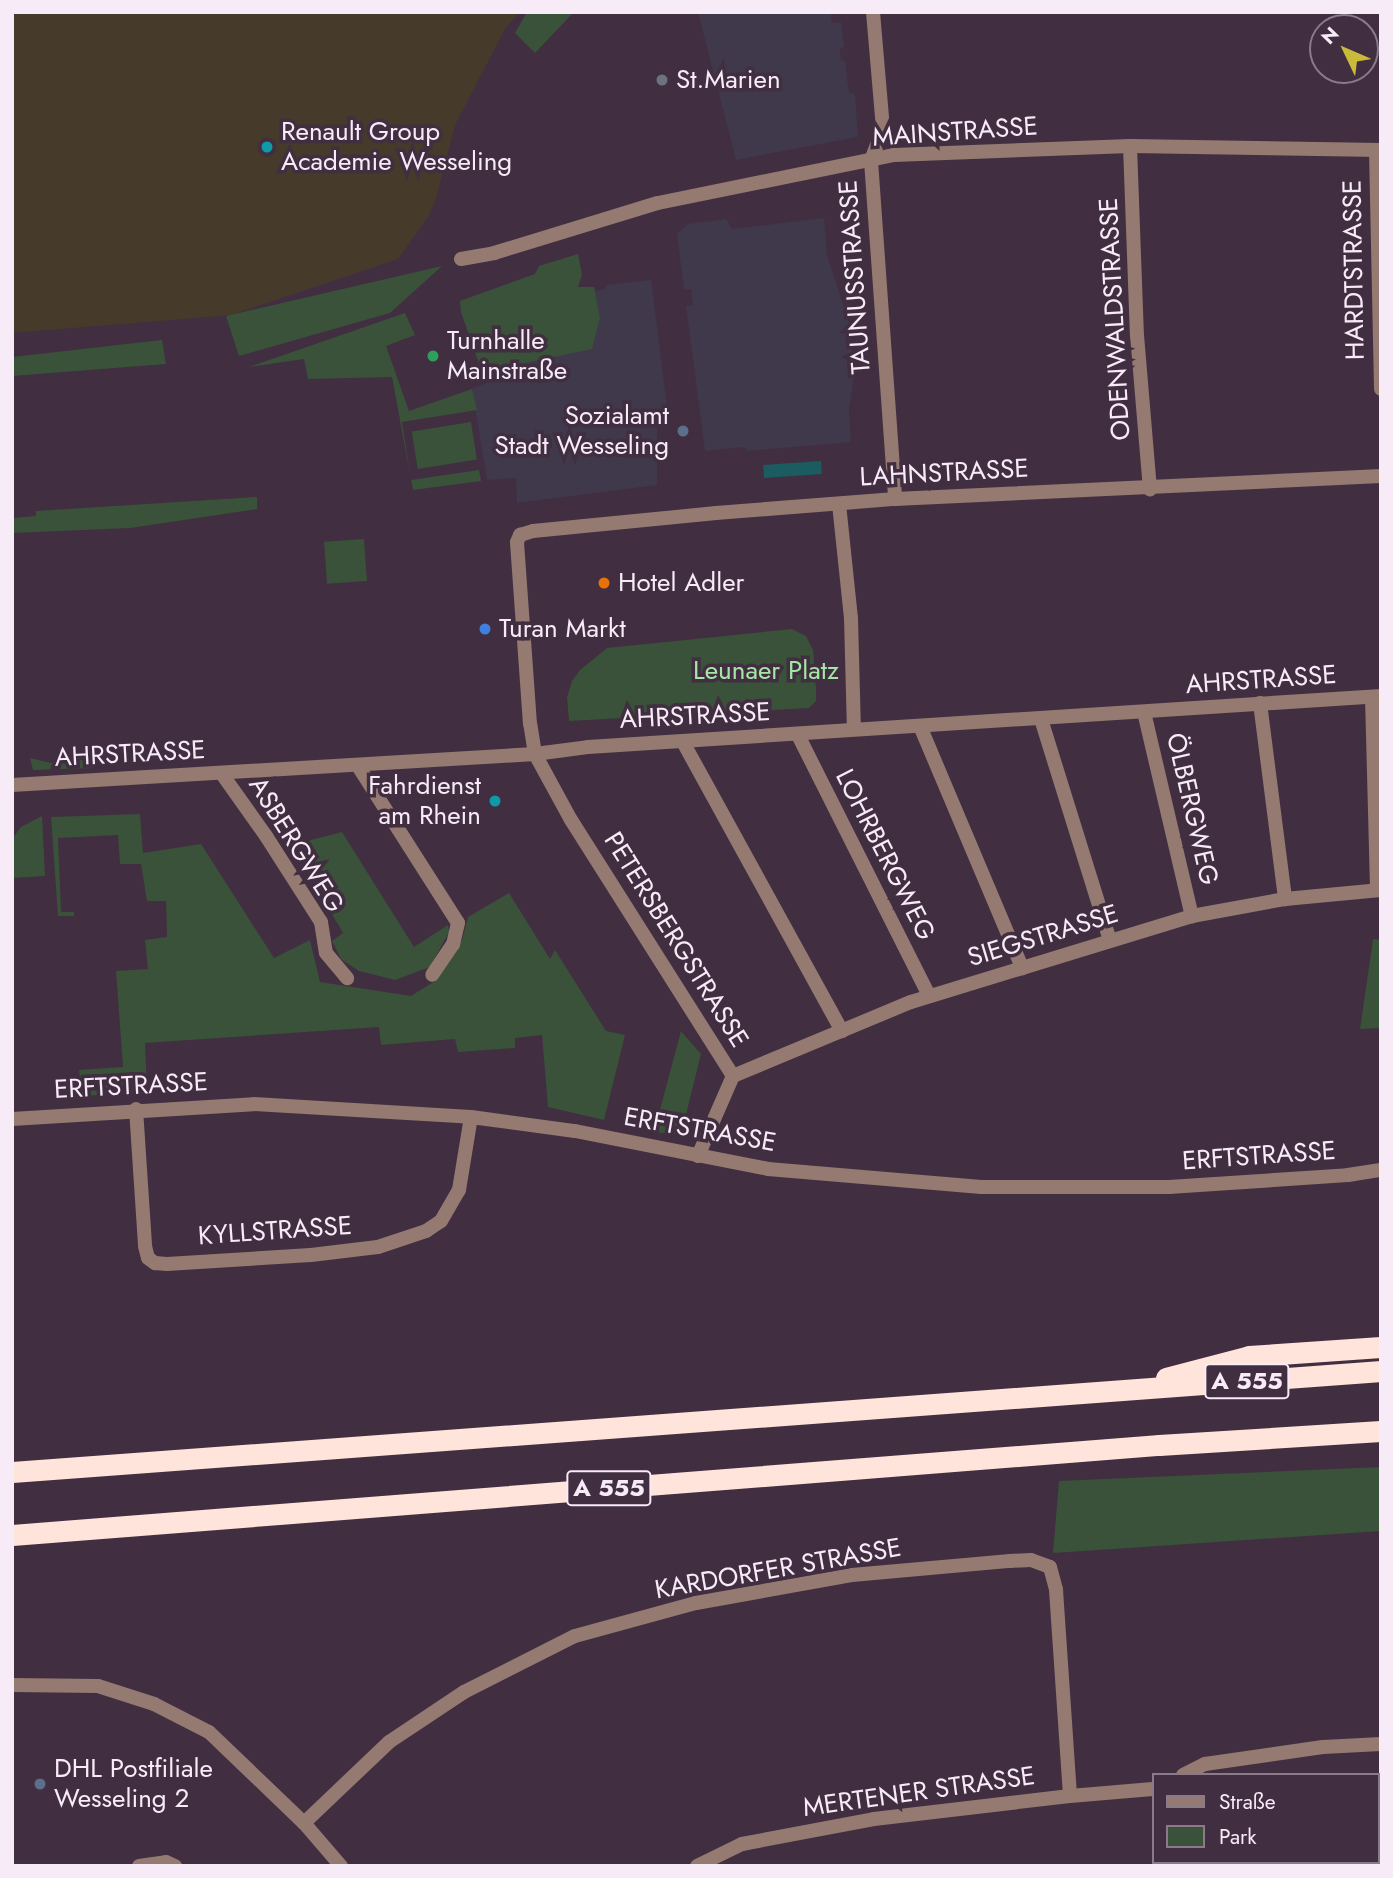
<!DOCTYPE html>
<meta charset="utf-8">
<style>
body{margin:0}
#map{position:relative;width:1393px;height:1878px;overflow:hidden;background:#412e41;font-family:Jost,sans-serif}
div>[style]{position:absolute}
.industrial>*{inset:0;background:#463b2b}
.education>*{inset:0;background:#3f394b}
.green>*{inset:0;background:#395239;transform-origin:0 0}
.water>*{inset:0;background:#1a5c5f;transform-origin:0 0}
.minor>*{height:14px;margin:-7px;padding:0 7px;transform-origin:7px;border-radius:7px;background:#957a71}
.tertiary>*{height:14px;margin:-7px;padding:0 7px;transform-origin:7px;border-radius:7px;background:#957a71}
.motorway>*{height:21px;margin:-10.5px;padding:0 10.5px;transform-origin:10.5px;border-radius:10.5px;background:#fee4da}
.dots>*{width:19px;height:19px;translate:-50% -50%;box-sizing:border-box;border:4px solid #412e41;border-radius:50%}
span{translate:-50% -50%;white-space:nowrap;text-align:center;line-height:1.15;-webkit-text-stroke:7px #412e41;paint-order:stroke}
.shield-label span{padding:2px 5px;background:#412e41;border:2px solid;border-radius:5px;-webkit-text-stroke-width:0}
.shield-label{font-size:24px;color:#f7ebf8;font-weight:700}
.poi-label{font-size:26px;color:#f7ebf8}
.left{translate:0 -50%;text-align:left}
.right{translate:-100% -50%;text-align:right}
.street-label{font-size:26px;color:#f7ebf8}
.park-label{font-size:26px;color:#a6e6a5}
.frame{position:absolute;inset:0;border:14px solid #f7ebf8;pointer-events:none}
.legend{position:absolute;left:1152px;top:1773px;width:228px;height:91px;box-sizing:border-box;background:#412e41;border:2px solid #8a7a8a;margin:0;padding:9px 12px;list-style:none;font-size:21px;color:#f7ebf8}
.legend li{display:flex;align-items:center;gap:14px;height:35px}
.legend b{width:35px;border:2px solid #8a7a8a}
.north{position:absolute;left:1309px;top:14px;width:70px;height:70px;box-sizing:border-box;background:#412e41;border:2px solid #8a7a8a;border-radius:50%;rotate:314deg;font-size:19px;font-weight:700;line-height:28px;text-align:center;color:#f7ebf8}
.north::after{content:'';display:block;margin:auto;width:24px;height:32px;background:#c9ba3a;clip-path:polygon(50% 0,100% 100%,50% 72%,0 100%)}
</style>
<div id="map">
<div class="industrial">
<i style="clip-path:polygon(12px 12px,520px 12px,506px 27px,455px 125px,436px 199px,428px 217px,398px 259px,231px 315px,12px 333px)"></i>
</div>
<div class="education">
<i style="clip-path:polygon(698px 12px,831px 13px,832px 23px,841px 22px,844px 47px,840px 48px,841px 61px,845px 61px,849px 93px,855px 94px,858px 137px,736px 160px)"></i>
<i style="clip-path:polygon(824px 218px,827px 255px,850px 326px,854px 375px,849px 411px,851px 442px,746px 451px,745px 447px,705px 451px,686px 306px,693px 305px,691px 289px,684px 290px,677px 234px,688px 224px,726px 219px,732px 229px)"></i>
<i style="clip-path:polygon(578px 254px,582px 275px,578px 287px,594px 287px,596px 291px,606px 289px,606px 285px,651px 280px,669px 422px,657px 424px,657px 485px,517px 503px,516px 478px,487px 480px,472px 389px,486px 383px,461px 312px,460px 301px,535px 274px,539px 266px)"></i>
</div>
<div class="green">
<i style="clip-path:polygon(527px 12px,574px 12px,535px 53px,515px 33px)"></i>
<i style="clip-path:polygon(578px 254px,582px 275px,578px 287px,594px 287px,600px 318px,592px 349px,482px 372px,461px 312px,460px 301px,535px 274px,539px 266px)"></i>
<i style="clip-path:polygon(442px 266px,390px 313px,239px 356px,226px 316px)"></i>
<i style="clip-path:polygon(405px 313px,415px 335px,386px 346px,409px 411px,472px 389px,477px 410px,402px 422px,411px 480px,479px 470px,481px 481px,413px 490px,392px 377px,308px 379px,304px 359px,249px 367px)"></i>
<i style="clip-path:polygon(162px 340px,166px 364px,12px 376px,12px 357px)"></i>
<i style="left:471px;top:422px;width:38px;height:60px;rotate:81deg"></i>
<i style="clip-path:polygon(257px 497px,257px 509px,130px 528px,13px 533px,12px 518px,36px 516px,36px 511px)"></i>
<i style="left:364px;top:539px;width:42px;height:40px;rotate:86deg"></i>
<i style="clip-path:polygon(792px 629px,806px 636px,813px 650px,816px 689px,816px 701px,809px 708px,569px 721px,567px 697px,572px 681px,580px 670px,607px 648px)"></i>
<i style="clip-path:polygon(30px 758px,51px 763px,92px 759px,93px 768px,33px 770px)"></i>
<i style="clip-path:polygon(140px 814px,143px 853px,201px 844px,274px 958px,310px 940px,320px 982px,411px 996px,435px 981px,462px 940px,468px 917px,509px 893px,550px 959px,555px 950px,606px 1031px,625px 1035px,604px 1120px,548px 1107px,542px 1035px,515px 1038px,515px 1048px,458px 1052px,455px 1039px,381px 1045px,379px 1027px,145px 1043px,147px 1092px,82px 1096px,79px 1070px,123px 1067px,116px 971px,148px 969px,145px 940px,167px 937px,166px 901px,147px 901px,141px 864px,120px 864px,118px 835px,58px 838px,61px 912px,74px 912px,74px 916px,58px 916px,51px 817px)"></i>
<i style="clip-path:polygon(42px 816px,45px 876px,12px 878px,12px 839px,21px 827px)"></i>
<i style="clip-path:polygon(342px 832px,414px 947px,448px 925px,449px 932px,430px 967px,395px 980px,359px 971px,341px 959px,332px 941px,343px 933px,292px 845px)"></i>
<i style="clip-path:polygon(1373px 939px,1381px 940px,1381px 1028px,1360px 1029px)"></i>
<i style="clip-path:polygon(681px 1031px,701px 1054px,681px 1135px,654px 1132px)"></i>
<i style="clip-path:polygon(1381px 1467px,1381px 1531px,1053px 1553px,1059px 1481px)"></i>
</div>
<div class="water">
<i style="left:821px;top:461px;width:13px;height:58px;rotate:86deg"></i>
</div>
<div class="minor">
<i style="left:873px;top:12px;width:117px;rotate:85.1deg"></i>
<i style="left:883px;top:129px;width:34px;rotate:111deg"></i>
<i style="left:871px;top:161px;width:339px;rotate:85.9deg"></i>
<i style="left:1130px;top:146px;width:189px;rotate:87.9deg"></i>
<i style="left:1137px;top:335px;width:155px;rotate:85.2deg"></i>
<i style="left:1376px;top:150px;width:239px;rotate:88.8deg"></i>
<i style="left:461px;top:259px;width:34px;rotate:-10deg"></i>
<i style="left:494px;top:253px;width:171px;rotate:-17deg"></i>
<i style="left:658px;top:203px;width:241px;rotate:-11.5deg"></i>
<i style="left:894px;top:155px;width:236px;rotate:-2.2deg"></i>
<i style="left:1130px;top:146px;width:251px;rotate:0.9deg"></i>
<i style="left:839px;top:504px;width:115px;rotate:84deg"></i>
<i style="left:851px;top:618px;width:111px;rotate:88.5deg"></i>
<i style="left:1372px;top:697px;width:193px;rotate:88.5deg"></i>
<i style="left:1260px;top:703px;width:198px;rotate:82.7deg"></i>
<i style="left:1144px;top:712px;width:210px;rotate:76.8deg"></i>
<i style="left:1041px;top:719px;width:232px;rotate:72.7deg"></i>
<i style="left:920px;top:726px;width:263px;rotate:67.1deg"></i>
<i style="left:798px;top:735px;width:292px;rotate:63.3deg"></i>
<i style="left:683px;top:742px;width:330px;rotate:61.2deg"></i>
<i style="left:358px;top:766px;width:186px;rotate:57.5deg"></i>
<i style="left:458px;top:923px;width:22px;rotate:103deg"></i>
<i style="left:453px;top:944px;width:37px;rotate:124deg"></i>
<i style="left:222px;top:774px;width:76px;rotate:54.6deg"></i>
<i style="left:266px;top:836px;width:102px;rotate:57.4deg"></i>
<i style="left:321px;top:922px;width:31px;rotate:81deg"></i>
<i style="left:326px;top:953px;width:33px;rotate:50deg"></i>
<i style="left:733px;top:1076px;width:193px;rotate:-22.6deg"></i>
<i style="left:911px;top:1002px;width:294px;rotate:-17deg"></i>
<i style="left:1192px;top:916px;width:95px;rotate:-10.4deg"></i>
<i style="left:1285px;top:899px;width:96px;rotate:-5.4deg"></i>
<i style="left:136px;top:1109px;width:137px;rotate:86.2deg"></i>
<i style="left:145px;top:1246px;width:12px;rotate:76deg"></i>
<i style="left:148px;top:1258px;width:9px;rotate:36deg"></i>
<i style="left:155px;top:1263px;width:12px;rotate:5deg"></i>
<i style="left:167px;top:1264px;width:144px;rotate:-3.6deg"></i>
<i style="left:311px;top:1255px;width:67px;rotate:-6.8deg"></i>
<i style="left:378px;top:1247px;width:51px;rotate:-18.4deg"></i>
<i style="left:426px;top:1231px;width:18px;rotate:-34deg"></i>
<i style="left:441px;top:1221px;width:36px;rotate:-60deg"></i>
<i style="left:459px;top:1190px;width:74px;rotate:-80.7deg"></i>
<i style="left:12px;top:1119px;width:242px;rotate:-3.5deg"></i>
<i style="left:254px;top:1104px;width:217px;rotate:3.4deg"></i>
<i style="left:471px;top:1117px;width:105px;rotate:7.7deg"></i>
<i style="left:575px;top:1131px;width:197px;rotate:11.1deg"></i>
<i style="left:768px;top:1169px;width:214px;rotate:4.8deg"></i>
<i style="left:981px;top:1187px;width:188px"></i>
<i style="left:1169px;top:1187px;width:179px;rotate:-3.8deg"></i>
<i style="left:1348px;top:1175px;width:33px;rotate:-9deg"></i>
<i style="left:698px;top:1156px;width:87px;rotate:-66.4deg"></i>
<i style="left:733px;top:1076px;width:303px;rotate:-122.3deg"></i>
<i style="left:571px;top:820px;width:75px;rotate:-118.6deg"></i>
<i style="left:535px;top:754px;width:30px;rotate:-99deg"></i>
<i style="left:530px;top:724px;width:182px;rotate:-94.1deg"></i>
<i style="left:517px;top:542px;width:8px;rotate:-67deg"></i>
<i style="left:520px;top:535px;width:14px;rotate:-17deg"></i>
<i style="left:533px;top:531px;width:184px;rotate:-5.6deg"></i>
<i style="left:716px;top:513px;width:180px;rotate:-4.5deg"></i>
<i style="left:895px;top:499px;width:487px;rotate:-2.7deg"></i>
<i style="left:12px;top:1685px;width:86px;rotate:0.7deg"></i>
<i style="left:98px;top:1686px;width:59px;rotate:17.8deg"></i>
<i style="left:154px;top:1704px;width:62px;rotate:27deg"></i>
<i style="left:209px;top:1732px;width:132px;rotate:43.8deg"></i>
<i style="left:304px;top:1823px;width:57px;rotate:49.3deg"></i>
<i style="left:1183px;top:1775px;width:25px;rotate:-27deg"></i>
<i style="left:1205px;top:1764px;width:119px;rotate:-8.2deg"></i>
<i style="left:1323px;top:1747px;width:58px;rotate:-3deg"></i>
<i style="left:304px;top:1823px;width:117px;rotate:-43.6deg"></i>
<i style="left:389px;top:1742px;width:90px;rotate:-33.7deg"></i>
<i style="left:464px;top:1692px;width:124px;rotate:-26.8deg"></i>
<i style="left:575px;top:1636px;width:125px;rotate:-15.3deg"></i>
<i style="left:696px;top:1603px;width:158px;rotate:-10.2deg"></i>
<i style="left:852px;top:1575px;width:159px;rotate:-5.1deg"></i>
<i style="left:1010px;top:1561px;width:21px;rotate:-3deg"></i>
<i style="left:1031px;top:1560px;width:20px;rotate:20deg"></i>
<i style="left:1050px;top:1567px;width:24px;rotate:75deg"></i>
<i style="left:1056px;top:1590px;width:206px;rotate:86.1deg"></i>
<i style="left:139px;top:1866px;width:27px;rotate:-8deg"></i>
<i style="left:166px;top:1862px;width:10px;rotate:24deg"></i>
<i style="left:697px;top:1866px;width:50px;rotate:-26.1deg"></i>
<i style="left:742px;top:1844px;width:134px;rotate:-10.7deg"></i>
<i style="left:874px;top:1819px;width:197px;rotate:-6.7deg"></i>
<i style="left:1070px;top:1796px;width:83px;rotate:-4.8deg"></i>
</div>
<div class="tertiary">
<i style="left:12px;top:785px;width:524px;rotate:-3.39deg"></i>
<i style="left:535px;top:754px;width:53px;rotate:-7.5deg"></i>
<i style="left:588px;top:747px;width:795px;rotate:-3.68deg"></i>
</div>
<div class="motorway">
<i style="left:1166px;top:1378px;width:86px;rotate:-14.8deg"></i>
<i style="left:1249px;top:1356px;width:132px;rotate:-3.9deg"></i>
<i style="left:12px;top:1472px;width:1373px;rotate:-4.22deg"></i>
<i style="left:12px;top:1535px;width:1151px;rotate:-4.49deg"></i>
<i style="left:1159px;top:1445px;width:222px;rotate:-3.6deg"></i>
</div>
<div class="dots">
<i style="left:662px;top:80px;background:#6b7280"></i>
<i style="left:267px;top:147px;background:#0f9aa8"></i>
<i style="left:433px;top:356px;background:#2e9e5b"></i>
<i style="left:683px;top:431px;background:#5c6f8a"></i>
<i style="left:604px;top:583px;background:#e8710a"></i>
<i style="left:485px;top:629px;background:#3f7fe0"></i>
<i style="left:495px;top:801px;background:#0f9aa8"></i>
<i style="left:40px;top:1784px;background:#5c6f8a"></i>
</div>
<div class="shield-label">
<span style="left:1247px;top:1381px">A 555</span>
<span style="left:609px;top:1488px">A 555</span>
</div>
<div class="poi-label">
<span class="left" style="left:676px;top:80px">St.Marien</span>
<span class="left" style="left:281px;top:147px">Renault Group<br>Academie Wesseling</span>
<span class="left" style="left:447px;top:356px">Turnhalle<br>Mainstraße</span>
<span class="right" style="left:669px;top:431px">Sozialamt<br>Stadt Wesseling</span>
<span class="left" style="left:618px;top:583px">Hotel Adler</span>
<span class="left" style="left:499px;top:629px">Turan Markt</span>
<span class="right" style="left:481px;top:801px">Fahrdienst<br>am Rhein</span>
<span class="left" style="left:54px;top:1784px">DHL Postfiliale<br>Wesseling 2</span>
</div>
<div class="street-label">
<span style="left:955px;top:132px;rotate:-4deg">MAINSTRASSE</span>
<span style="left:1354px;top:270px;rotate:-91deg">HARDTSTRASSE</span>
<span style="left:855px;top:277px;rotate:-94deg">TAUNUSSTRASSE</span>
<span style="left:1115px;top:319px;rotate:-93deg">ODENWALDSTRASSE</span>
<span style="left:944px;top:473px;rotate:-3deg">LAHNSTRASSE</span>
<span style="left:1261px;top:680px;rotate:-4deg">AHRSTRASSE</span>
<span style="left:695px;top:716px;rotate:-3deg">AHRSTRASSE</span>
<span style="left:130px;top:754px;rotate:-3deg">AHRSTRASSE</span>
<span style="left:1192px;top:809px;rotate:77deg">ÖLBERGWEG</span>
<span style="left:296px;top:845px;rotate:58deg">ASBERGWEG</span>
<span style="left:885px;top:855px;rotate:63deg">LOHRBERGWEG</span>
<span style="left:1043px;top:936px;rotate:-17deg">SIEGSTRASSE</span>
<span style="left:676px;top:940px;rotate:58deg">PETERSBERGSTRASSE</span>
<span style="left:131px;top:1086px;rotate:-3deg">ERFTSTRASSE</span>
<span style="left:700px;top:1130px;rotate:10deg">ERFTSTRASSE</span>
<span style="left:1259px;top:1156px;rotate:-4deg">ERFTSTRASSE</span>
<span style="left:275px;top:1231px;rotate:-4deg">KYLLSTRASSE</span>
<span style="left:778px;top:1569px;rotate:-10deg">KARDORFER STRASSE</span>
<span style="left:919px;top:1792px;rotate:-8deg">MERTENER STRASSE</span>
</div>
<div class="park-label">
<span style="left:766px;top:671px">Leunaer Platz</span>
</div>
<div class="frame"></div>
<ul class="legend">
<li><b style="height:9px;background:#957a71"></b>Straße</li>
<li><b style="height:19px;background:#395239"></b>Park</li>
</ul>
<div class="north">N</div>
</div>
